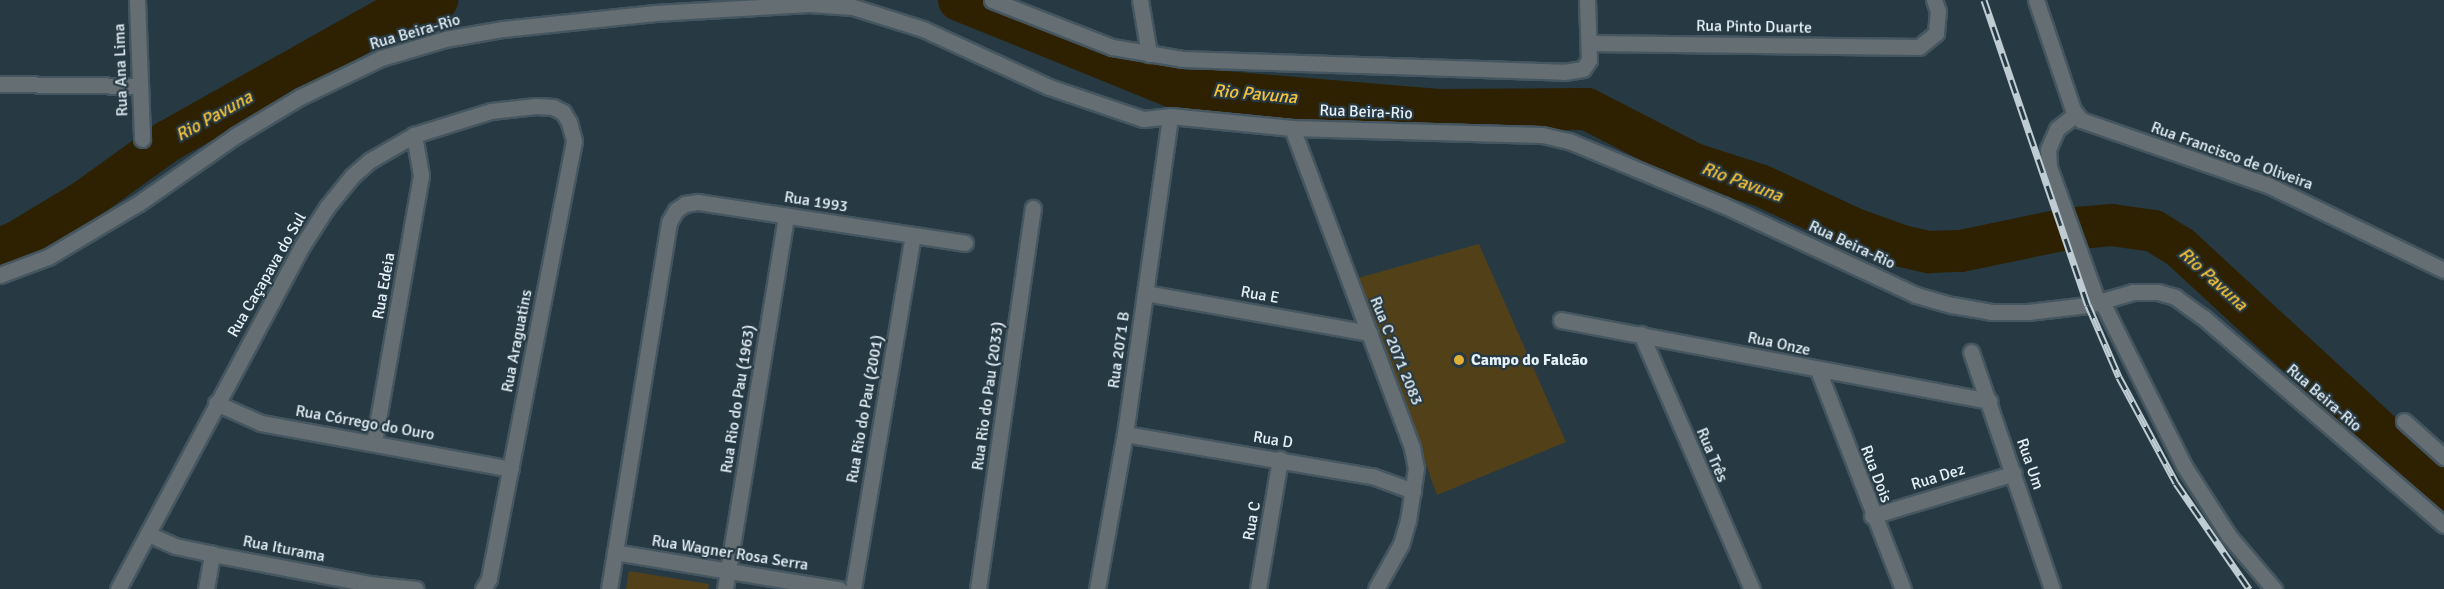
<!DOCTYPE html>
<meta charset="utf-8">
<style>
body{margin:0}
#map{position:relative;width:2444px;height:589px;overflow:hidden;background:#273943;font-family:Signika,sans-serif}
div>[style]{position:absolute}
.green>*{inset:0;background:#524118}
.river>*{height:42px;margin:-21px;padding:0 21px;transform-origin:21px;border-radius:21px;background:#2d2101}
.roads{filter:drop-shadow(2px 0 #455660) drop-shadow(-2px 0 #455660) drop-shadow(0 2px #455660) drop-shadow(0 -2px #455660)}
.street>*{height:15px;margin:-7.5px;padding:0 7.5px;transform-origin:7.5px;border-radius:7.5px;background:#656e73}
.rail>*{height:7px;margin-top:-3.5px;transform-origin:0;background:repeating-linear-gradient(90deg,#273943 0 14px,#bfccd3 0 28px);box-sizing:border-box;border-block:2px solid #bfccd3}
.dots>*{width:16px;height:16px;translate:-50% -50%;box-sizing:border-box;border:3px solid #273943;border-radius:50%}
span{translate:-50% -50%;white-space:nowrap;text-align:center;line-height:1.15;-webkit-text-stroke:4.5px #273943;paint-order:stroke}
.street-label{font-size:16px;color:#e5f0f7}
.poi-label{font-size:16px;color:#e5f0f7;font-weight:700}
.left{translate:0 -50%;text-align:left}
.water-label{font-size:18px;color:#f7c339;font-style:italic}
</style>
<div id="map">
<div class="green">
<i style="clip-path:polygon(1479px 244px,1566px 442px,1437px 495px,1358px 278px)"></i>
<i style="clip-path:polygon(629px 571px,709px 584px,708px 589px,626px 589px)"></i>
</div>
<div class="river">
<i style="left:959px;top:0;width:234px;rotate:22.1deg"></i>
<i style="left:1176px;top:88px;width:263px;rotate:4.8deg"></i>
<i style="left:1438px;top:110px;width:149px;rotate:-0.4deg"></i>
<i style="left:1587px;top:109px;width:120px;rotate:27.2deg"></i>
<i style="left:1694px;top:164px;width:71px;rotate:17.9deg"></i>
<i style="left:1762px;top:186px;width:99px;rotate:25deg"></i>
<i style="left:1852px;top:228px;width:53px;rotate:19.8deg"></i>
<i style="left:1902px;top:246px;width:28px;rotate:13deg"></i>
<i style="left:1929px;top:252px;width:32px;rotate:-2deg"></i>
<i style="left:1961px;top:251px;width:107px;rotate:-11.8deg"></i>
<i style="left:2066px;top:229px;width:46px;rotate:-5deg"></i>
<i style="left:2112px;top:225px;width:42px;rotate:8.1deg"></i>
<i style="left:2154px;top:231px;width:32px;rotate:32deg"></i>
<i style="left:2181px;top:248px;width:358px;rotate:42.7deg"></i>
<i style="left:0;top:248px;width:16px;rotate:-18deg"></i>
<i style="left:15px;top:243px;width:79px;rotate:-31.1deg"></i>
<i style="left:83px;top:202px;width:105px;rotate:-35.7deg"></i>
<i style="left:168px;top:141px;width:256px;rotate:-29.3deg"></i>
<i style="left:391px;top:16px;width:49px;rotate:-19.2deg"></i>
</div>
<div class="roads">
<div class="street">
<i style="left:137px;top:0;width:139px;rotate:87.9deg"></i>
<i style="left:992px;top:0;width:129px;rotate:21.4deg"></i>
<i style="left:1112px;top:47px;width:71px;rotate:9.7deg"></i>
<i style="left:1182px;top:59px;width:382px;rotate:1.9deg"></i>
<i style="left:1564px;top:72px;width:19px;rotate:-9deg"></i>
<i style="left:1583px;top:69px;width:11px;rotate:-56deg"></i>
<i style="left:1589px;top:60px;width:60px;rotate:-91.9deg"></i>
<i style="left:1140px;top:0;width:55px;rotate:80.5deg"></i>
<i style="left:2036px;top:0;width:116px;rotate:71.4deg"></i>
<i style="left:2073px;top:110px;width:13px;rotate:51deg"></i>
<i style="left:2081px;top:120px;width:198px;rotate:19.2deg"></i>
<i style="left:2268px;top:185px;width:195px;rotate:25.8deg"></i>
<i style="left:1589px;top:43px;width:330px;rotate:0.7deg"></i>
<i style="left:1919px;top:47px;width:22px;rotate:-39deg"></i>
<i style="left:1936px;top:33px;width:22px;rotate:-85deg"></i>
<i style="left:1938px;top:11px;width:12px;rotate:-110deg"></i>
<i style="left:0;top:84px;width:138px;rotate:0.8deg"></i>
<i style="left:2076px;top:114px;width:24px;rotate:142deg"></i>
<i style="left:2057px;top:129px;width:22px;rotate:114deg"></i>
<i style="left:2048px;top:149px;width:18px;rotate:87deg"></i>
<i style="left:2049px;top:167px;width:145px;rotate:70.2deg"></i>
<i style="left:1292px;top:128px;width:342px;rotate:69.4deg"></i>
<i style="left:1412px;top:448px;width:20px;rotate:79deg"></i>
<i style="left:1416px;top:468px;width:53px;rotate:98.7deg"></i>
<i style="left:1408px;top:520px;width:25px;rotate:106deg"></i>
<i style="left:1401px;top:544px;width:51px;rotate:119.1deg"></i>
<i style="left:0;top:275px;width:51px;rotate:-20.6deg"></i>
<i style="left:48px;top:257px;width:106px;rotate:-30.7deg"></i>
<i style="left:139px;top:203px;width:117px;rotate:-34.9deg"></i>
<i style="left:235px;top:136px;width:76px;rotate:-31deg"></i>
<i style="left:300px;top:97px;width:90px;rotate:-25.7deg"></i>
<i style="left:381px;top:58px;width:67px;rotate:-16.5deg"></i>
<i style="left:445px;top:39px;width:59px;rotate:-9.8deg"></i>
<i style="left:503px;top:29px;width:153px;rotate:-6deg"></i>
<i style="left:655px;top:13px;width:154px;rotate:-3.3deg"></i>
<i style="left:809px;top:4px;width:44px;rotate:3.9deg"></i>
<i style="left:853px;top:7px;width:73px;rotate:17.4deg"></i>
<i style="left:923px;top:29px;width:139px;rotate:24.7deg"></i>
<i style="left:1049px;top:87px;width:99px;rotate:18.8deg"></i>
<i style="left:1143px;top:119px;width:27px;rotate:-6deg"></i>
<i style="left:1170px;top:116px;width:123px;rotate:5.6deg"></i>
<i style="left:1292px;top:128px;width:250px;rotate:1.6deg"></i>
<i style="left:1542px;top:135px;width:28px;rotate:13deg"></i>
<i style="left:1569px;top:141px;width:167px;rotate:22.6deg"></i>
<i style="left:1723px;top:205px;width:213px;rotate:25deg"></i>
<i style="left:1916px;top:295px;width:37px;rotate:16deg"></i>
<i style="left:1952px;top:305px;width:40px;rotate:10deg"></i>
<i style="left:1991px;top:312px;width:37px"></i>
<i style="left:2028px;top:312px;width:60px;rotate:-6.7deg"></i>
<i style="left:2088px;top:305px;width:47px;rotate:-16.1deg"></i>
<i style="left:2133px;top:292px;width:25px"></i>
<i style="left:2158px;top:292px;width:18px;rotate:16deg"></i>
<i style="left:2175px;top:297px;width:34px;rotate:36deg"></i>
<i style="left:2203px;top:317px;width:318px;rotate:40.8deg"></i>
<i style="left:1145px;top:293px;width:228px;rotate:10.1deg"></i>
<i style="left:2102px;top:302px;width:183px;rotate:63.4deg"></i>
<i style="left:2184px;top:466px;width:83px;rotate:57.3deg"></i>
<i style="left:2229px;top:536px;width:70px;rotate:49.7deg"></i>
<i style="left:1561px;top:320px;width:436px;rotate:10.7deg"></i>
<i style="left:1641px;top:334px;width:278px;rotate:66.5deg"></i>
<i style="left:1971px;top:352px;width:250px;rotate:71.1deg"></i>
<i style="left:1818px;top:370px;width:235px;rotate:68.8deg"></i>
<i style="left:216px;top:403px;width:49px;rotate:24deg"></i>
<i style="left:261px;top:423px;width:254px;rotate:10.4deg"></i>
<i style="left:2404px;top:421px;width:54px;rotate:42deg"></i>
<i style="left:1125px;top:434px;width:251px;rotate:9.7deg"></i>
<i style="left:1372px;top:476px;width:44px;rotate:20.1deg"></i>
<i style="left:374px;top:442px;width:271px;rotate:-80deg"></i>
<i style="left:421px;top:175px;width:41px;rotate:-99.9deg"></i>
<i style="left:1872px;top:516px;width:148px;rotate:-16.8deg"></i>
<i style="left:148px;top:534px;width:30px;rotate:24deg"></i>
<i style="left:175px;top:546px;width:38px;rotate:12deg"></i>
<i style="left:212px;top:554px;width:160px;rotate:10.8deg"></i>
<i style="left:369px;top:584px;width:47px;rotate:6.1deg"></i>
<i style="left:615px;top:552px;width:227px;rotate:9.4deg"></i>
<i style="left:118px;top:589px;width:389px;rotate:-61.8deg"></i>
<i style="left:302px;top:246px;width:46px;rotate:-57.3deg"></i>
<i style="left:327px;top:207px;width:40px;rotate:-51deg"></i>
<i style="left:352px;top:176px;width:23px;rotate:-41deg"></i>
<i style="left:369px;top:161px;width:52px;rotate:-30deg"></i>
<i style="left:414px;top:135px;width:81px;rotate:-17.3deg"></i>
<i style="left:491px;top:111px;width:45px;rotate:-6.3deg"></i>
<i style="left:536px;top:106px;width:17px;rotate:3deg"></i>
<i style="left:553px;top:107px;width:11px;rotate:27deg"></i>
<i style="left:563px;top:112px;width:12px;rotate:59deg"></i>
<i style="left:569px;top:122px;width:20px;rotate:75deg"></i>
<i style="left:574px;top:141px;width:446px;rotate:101deg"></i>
<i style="left:489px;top:579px;width:12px;rotate:121deg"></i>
<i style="left:206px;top:589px;width:36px;rotate:-80deg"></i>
<i style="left:609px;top:589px;width:372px;rotate:-80.7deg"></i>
<i style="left:669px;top:222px;width:14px;rotate:-60deg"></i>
<i style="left:676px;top:210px;width:11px;rotate:-34deg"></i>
<i style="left:685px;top:204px;width:13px;rotate:-9deg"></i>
<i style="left:698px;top:202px;width:270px;rotate:8.7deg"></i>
<i style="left:725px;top:589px;width:378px;rotate:-80.7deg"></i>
<i style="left:853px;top:589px;width:359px;rotate:-80.4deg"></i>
<i style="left:978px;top:589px;width:385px;rotate:-81.8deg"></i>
<i style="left:1097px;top:589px;width:158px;rotate:-79.8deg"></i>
<i style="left:1125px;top:434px;width:321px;rotate:-81.9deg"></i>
<i style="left:1258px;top:589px;width:132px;rotate:-80.4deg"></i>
</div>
</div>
<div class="rail">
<i style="left:1984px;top:0;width:322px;rotate:71.2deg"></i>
<i style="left:2088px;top:305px;width:78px;rotate:66.7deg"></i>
<i style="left:2119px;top:377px;width:120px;rotate:61.7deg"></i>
<i style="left:2176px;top:483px;width:129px;rotate:55.4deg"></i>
</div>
<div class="dots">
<i style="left:1459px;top:360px;background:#dfb034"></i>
</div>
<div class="street-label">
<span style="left:1754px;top:27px;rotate:1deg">Rua Pinto Duarte</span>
<span style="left:415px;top:32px;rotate:-16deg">Rua Beira-Rio</span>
<span style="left:121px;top:70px;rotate:-92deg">Rua Ana Lima</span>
<span style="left:1366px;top:112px;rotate:2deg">Rua Beira-Rio</span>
<span style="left:2232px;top:156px;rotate:20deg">Rua Francisco de Oliveira</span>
<span style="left:816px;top:202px;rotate:9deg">Rua 1993</span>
<span style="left:1852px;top:245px;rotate:25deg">Rua Beira-Rio</span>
<span style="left:267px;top:275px;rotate:-60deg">Rua Caçapava do Sul</span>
<span style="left:384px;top:286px;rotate:-80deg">Rua Edeia</span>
<span style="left:1260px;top:295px;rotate:10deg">Rua E</span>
<span style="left:517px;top:341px;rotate:-79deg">Rua Araguatins</span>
<span style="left:1779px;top:344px;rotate:12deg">Rua Onze</span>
<span style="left:1119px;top:350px;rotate:-82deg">Rua 2071 B</span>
<span style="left:1396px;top:351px;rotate:68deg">Rua C 2071 2083</span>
<span style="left:988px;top:396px;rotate:-82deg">Rua Rio do Pau (2033)</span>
<span style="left:2324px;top:398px;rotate:41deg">Rua Beira-Rio</span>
<span style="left:738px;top:399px;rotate:-81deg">Rua Rio do Pau (1963)</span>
<span style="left:865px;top:409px;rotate:-80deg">Rua Rio do Pau (2001)</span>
<span style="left:365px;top:423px;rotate:10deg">Rua Córrego do Ouro</span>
<span style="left:1273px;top:440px;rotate:9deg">Rua D</span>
<span style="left:1712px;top:455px;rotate:67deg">Rua Três</span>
<span style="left:2030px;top:464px;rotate:71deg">Rua Um</span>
<span style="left:1876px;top:474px;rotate:69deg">Rua Dois</span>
<span style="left:1938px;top:477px;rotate:-17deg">Rua Dez</span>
<span style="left:1252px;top:521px;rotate:-80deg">Rua C</span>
<span style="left:284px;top:549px;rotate:11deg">Rua Iturama</span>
<span style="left:730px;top:553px;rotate:9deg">Rua Wagner Rosa Serra</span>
</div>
<div class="poi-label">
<span class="left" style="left:1471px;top:360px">Campo do Falcão</span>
</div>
<div class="water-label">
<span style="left:1255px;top:94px;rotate:5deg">Rio Pavuna</span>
<span style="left:214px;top:116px;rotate:-29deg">Rio Pavuna</span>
<span style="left:1742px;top:182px;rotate:20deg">Rio Pavuna</span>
<span style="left:2213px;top:279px;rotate:42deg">Rio Pavuna</span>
</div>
</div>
